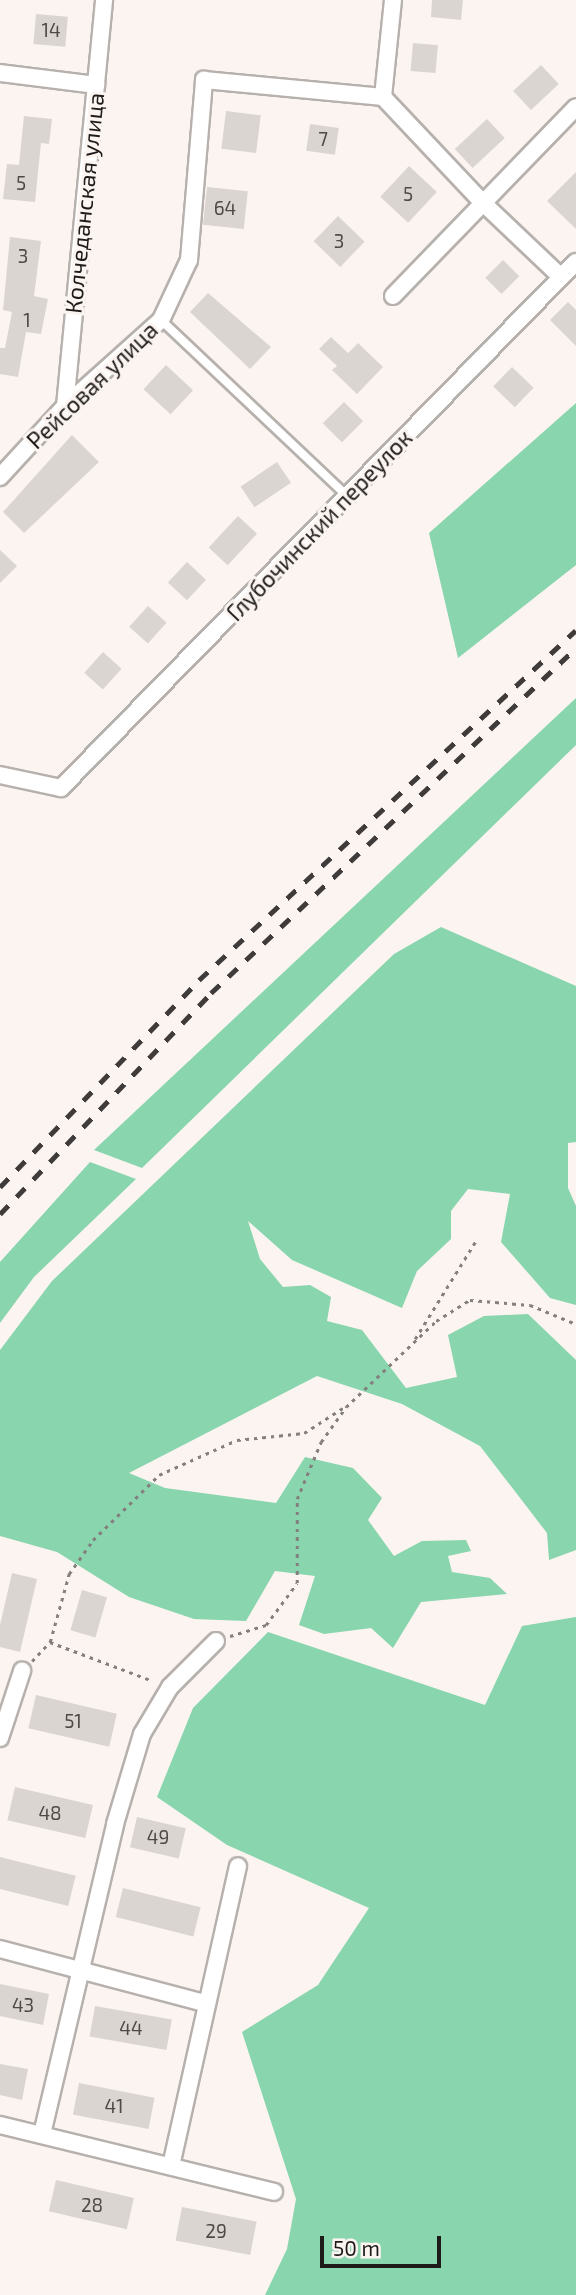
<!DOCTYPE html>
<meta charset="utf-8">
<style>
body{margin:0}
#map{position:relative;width:576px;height:2295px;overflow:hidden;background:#fbf4f0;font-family:"Exo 2",sans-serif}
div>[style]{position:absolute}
.forest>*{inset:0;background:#88d5ae}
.building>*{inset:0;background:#dbd5d1;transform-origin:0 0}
.path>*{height:2.5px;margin-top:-1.25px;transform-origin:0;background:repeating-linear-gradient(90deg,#84807e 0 3.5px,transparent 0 8.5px)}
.roads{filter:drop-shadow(2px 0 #b7b1ad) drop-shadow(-2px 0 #b7b1ad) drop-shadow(0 2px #b7b1ad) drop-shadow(0 -2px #b7b1ad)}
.service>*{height:8px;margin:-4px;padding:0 4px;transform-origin:4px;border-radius:4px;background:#fff}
.minor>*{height:16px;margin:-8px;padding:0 8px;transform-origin:8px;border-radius:8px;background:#fff}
.rail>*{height:5px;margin-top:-2.5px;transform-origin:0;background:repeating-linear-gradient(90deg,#3e3b3a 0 12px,transparent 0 24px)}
span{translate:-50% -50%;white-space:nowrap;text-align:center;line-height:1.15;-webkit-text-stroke:6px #fbf4f0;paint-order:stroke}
.number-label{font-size:19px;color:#4d4a48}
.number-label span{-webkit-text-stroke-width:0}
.street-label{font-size:23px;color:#1e1c1b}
.scale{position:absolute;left:320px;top:2236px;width:121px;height:32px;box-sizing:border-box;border:4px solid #1e1c1b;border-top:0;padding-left:9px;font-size:21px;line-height:24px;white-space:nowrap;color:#1e1c1b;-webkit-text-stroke:5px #fbf4f0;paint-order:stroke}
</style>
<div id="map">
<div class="forest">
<i style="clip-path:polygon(576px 403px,576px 565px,458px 658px,429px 533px)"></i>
<i style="clip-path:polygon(576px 698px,576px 745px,142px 1168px,94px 1150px)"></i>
<i style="clip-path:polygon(441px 927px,576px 986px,576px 1142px,568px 1143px,568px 1188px,576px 1206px,576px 1305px,550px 1298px,501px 1242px,510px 1194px,468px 1189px,451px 1211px,451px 1239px,417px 1271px,402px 1308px,292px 1260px,248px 1221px,260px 1259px,283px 1287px,310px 1285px,331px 1297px,327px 1321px,362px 1330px,406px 1388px,457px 1377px,448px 1335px,484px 1316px,528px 1314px,576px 1360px,576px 1550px,549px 1560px,547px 1533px,480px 1446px,402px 1404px,317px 1376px,129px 1473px,165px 1488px,276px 1503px,305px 1457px,353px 1468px,382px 1498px,368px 1520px,394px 1556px,422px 1541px,466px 1540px,471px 1551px,448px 1556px,452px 1572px,490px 1578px,507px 1594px,421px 1602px,393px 1648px,371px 1628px,324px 1634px,299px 1625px,315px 1576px,275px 1571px,246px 1621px,194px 1619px,129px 1597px,57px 1552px,0 1536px,0 1350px,52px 1281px,394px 954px)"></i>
<i style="clip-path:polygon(90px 1162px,136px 1179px,34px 1277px,0 1323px,0 1262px)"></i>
<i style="clip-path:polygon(576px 1617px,576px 2295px,265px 2295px,287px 2249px,296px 2199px,242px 2032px,318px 1985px,369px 1908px,227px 1845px,157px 1797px,193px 1708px,268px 1632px,485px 1705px,522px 1626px)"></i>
</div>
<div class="building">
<i style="clip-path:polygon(432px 0,463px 0,461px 20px,431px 17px)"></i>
<i style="left:36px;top:14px;width:32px;height:30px;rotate:5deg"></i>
<i style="left:413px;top:43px;width:25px;height:28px;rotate:5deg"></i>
<i style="left:541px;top:65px;width:26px;height:38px;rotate:47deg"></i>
<i style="left:226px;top:111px;width:35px;height:38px;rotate:7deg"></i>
<i style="clip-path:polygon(24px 116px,52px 119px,49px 144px,41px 143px,35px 202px,3px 199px,7px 164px,19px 165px)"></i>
<i style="left:487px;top:119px;width:26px;height:44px;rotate:47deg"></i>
<i style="left:310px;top:124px;width:29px;height:27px;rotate:8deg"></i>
<i style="left:409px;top:166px;width:38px;height:42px;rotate:43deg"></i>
<i style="clip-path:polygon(576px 172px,576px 229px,547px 201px)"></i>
<i style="left:207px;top:187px;width:41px;height:38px;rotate:6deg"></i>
<i style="left:338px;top:216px;width:37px;height:35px;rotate:44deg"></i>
<i style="clip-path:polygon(10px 237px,41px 241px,34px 296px,48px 299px,41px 334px,26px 332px,18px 377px,0 374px,0 348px,5px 348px,12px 312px,3px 310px)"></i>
<i style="left:503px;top:260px;width:23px;height:25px;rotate:45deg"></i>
<i style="clip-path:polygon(208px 293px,271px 347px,250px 369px,190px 312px)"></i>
<i style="clip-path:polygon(568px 302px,576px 310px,576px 346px,550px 320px)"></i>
<i style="clip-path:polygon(331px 337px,348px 353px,358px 343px,383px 367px,357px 394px,332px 370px,337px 366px,319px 349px)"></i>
<i style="left:166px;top:365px;width:37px;height:33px;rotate:43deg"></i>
<i style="left:512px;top:367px;width:30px;height:27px;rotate:44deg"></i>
<i style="left:344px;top:402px;width:27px;height:30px;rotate:45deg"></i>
<i style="clip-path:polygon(72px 435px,99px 462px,24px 533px,3px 512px)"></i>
<i style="left:277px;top:462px;width:25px;height:44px;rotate:56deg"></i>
<i style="left:238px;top:516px;width:26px;height:43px;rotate:43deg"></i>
<i style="clip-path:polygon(0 550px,17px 566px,0 583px)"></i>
<i style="left:187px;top:562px;width:26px;height:28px;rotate:43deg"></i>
<i style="left:148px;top:606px;width:25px;height:28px;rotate:42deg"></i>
<i style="left:103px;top:652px;width:25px;height:28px;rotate:42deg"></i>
<i style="clip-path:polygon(12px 1573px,37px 1579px,20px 1652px,0 1647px,0 1625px)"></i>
<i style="left:82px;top:1590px;width:26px;height:42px;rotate:16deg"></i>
<i style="left:36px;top:1695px;width:83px;height:34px;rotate:13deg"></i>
<i style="left:15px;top:1787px;width:80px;height:34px;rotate:13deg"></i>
<i style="left:137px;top:1817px;width:50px;height:31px;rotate:13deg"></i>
<i style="left:0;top:1857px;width:78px;height:31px;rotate:14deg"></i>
<i style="left:123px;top:1888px;width:80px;height:30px;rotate:14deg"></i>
<i style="clip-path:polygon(0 1984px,49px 1994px,43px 2025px,0 2016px)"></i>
<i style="left:95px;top:2006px;width:78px;height:31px;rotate:10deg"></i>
<i style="clip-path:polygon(0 2064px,28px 2069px,22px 2100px,0 2095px)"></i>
<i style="left:79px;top:2083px;width:77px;height:32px;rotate:11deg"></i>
<i style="left:56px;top:2180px;width:80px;height:32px;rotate:13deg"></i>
<i style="left:182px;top:2207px;width:76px;height:34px;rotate:11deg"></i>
</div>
<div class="path">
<i style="left:415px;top:1339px;width:118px;rotate:-58.2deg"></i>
<i style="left:230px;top:1636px;width:38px;rotate:-17deg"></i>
<i style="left:266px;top:1625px;width:52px;rotate:-53.6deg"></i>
<i style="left:297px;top:1583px;width:84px;rotate:-90deg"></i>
<i style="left:297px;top:1499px;width:62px;rotate:-67.2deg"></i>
<i style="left:321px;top:1442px;width:43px;rotate:-54.5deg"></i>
<i style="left:346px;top:1407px;width:124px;rotate:-43.7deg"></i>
<i style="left:436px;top:1321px;width:40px;rotate:-32deg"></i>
<i style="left:470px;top:1300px;width:60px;rotate:4.8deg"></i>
<i style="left:530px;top:1305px;width:50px;rotate:22.4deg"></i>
<i style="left:50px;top:1642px;width:71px;rotate:-74.4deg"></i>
<i style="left:69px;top:1574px;width:42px;rotate:-54.8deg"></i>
<i style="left:93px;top:1540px;width:93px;rotate:-44.6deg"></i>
<i style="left:159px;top:1475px;width:85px;rotate:-24.2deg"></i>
<i style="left:237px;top:1440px;width:67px;rotate:-6deg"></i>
<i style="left:304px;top:1433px;width:46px;rotate:-32.7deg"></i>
<i style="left:32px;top:1661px;width:26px;rotate:-47deg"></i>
<i style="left:50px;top:1642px;width:110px;rotate:20.7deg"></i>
</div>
<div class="roads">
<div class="service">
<i style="left:161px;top:320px;width:256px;rotate:43.4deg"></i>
</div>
<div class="minor">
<i style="left:393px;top:0;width:98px;rotate:95.9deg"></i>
<i style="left:383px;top:97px;width:143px;rotate:46.7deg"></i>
<i style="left:481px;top:201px;width:110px;rotate:43.5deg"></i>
<i style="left:0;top:73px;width:97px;rotate:7.1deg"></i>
<i style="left:393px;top:296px;width:263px;rotate:-45.9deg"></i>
<i style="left:65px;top:406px;width:408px;rotate:-84.5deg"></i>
<i style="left:0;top:477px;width:96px;rotate:-47.5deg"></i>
<i style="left:65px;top:406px;width:129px;rotate:-41.9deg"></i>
<i style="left:161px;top:320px;width:66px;rotate:-65deg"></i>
<i style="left:189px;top:260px;width:181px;rotate:-85.2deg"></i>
<i style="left:204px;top:80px;width:180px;rotate:5.4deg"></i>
<i style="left:0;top:775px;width:62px;rotate:12deg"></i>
<i style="left:61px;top:788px;width:736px;rotate:-45.61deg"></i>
<i style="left:0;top:1738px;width:71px;rotate:-71.8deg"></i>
<i style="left:0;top:1949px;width:212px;rotate:14.8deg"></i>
<i style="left:0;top:2125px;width:282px;rotate:13.7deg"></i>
<i style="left:42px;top:2134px;width:318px;rotate:-76.7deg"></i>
<i style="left:115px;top:1824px;width:94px;rotate:-73.3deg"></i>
<i style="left:142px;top:1734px;width:55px;rotate:-59.2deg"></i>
<i style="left:170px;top:1687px;width:65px;rotate:-45deg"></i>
<i style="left:171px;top:2166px;width:307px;rotate:-77.4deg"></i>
</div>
</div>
<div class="rail">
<i style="left:0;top:1187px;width:287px;rotate:-46.1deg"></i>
<i style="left:199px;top:980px;width:514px;rotate:-42.87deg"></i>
<i style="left:0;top:1214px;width:306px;rotate:-46.3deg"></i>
<i style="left:211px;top:993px;width:502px;rotate:-43.39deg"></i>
</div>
<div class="number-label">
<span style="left:51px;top:30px">14</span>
<span style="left:323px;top:139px">7</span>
<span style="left:21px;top:183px">5</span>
<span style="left:408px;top:194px">5</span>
<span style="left:225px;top:208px">64</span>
<span style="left:339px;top:241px">3</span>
<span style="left:23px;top:256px">3</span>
<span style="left:27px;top:320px">1</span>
<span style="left:73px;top:1721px">51</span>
<span style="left:50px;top:1813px">48</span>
<span style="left:158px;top:1837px">49</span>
<span style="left:23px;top:2005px">43</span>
<span style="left:131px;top:2028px">44</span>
<span style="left:114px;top:2106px">41</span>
<span style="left:92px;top:2205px">28</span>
<span style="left:216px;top:2231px">29</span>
</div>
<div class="street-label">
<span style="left:84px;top:203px;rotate:-84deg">Колчеданская улица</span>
<span style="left:92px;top:385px;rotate:-44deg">Рейсовая улица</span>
<span style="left:319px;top:525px;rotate:-46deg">Глубочинский переулок</span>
</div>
<div class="scale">50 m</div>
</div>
